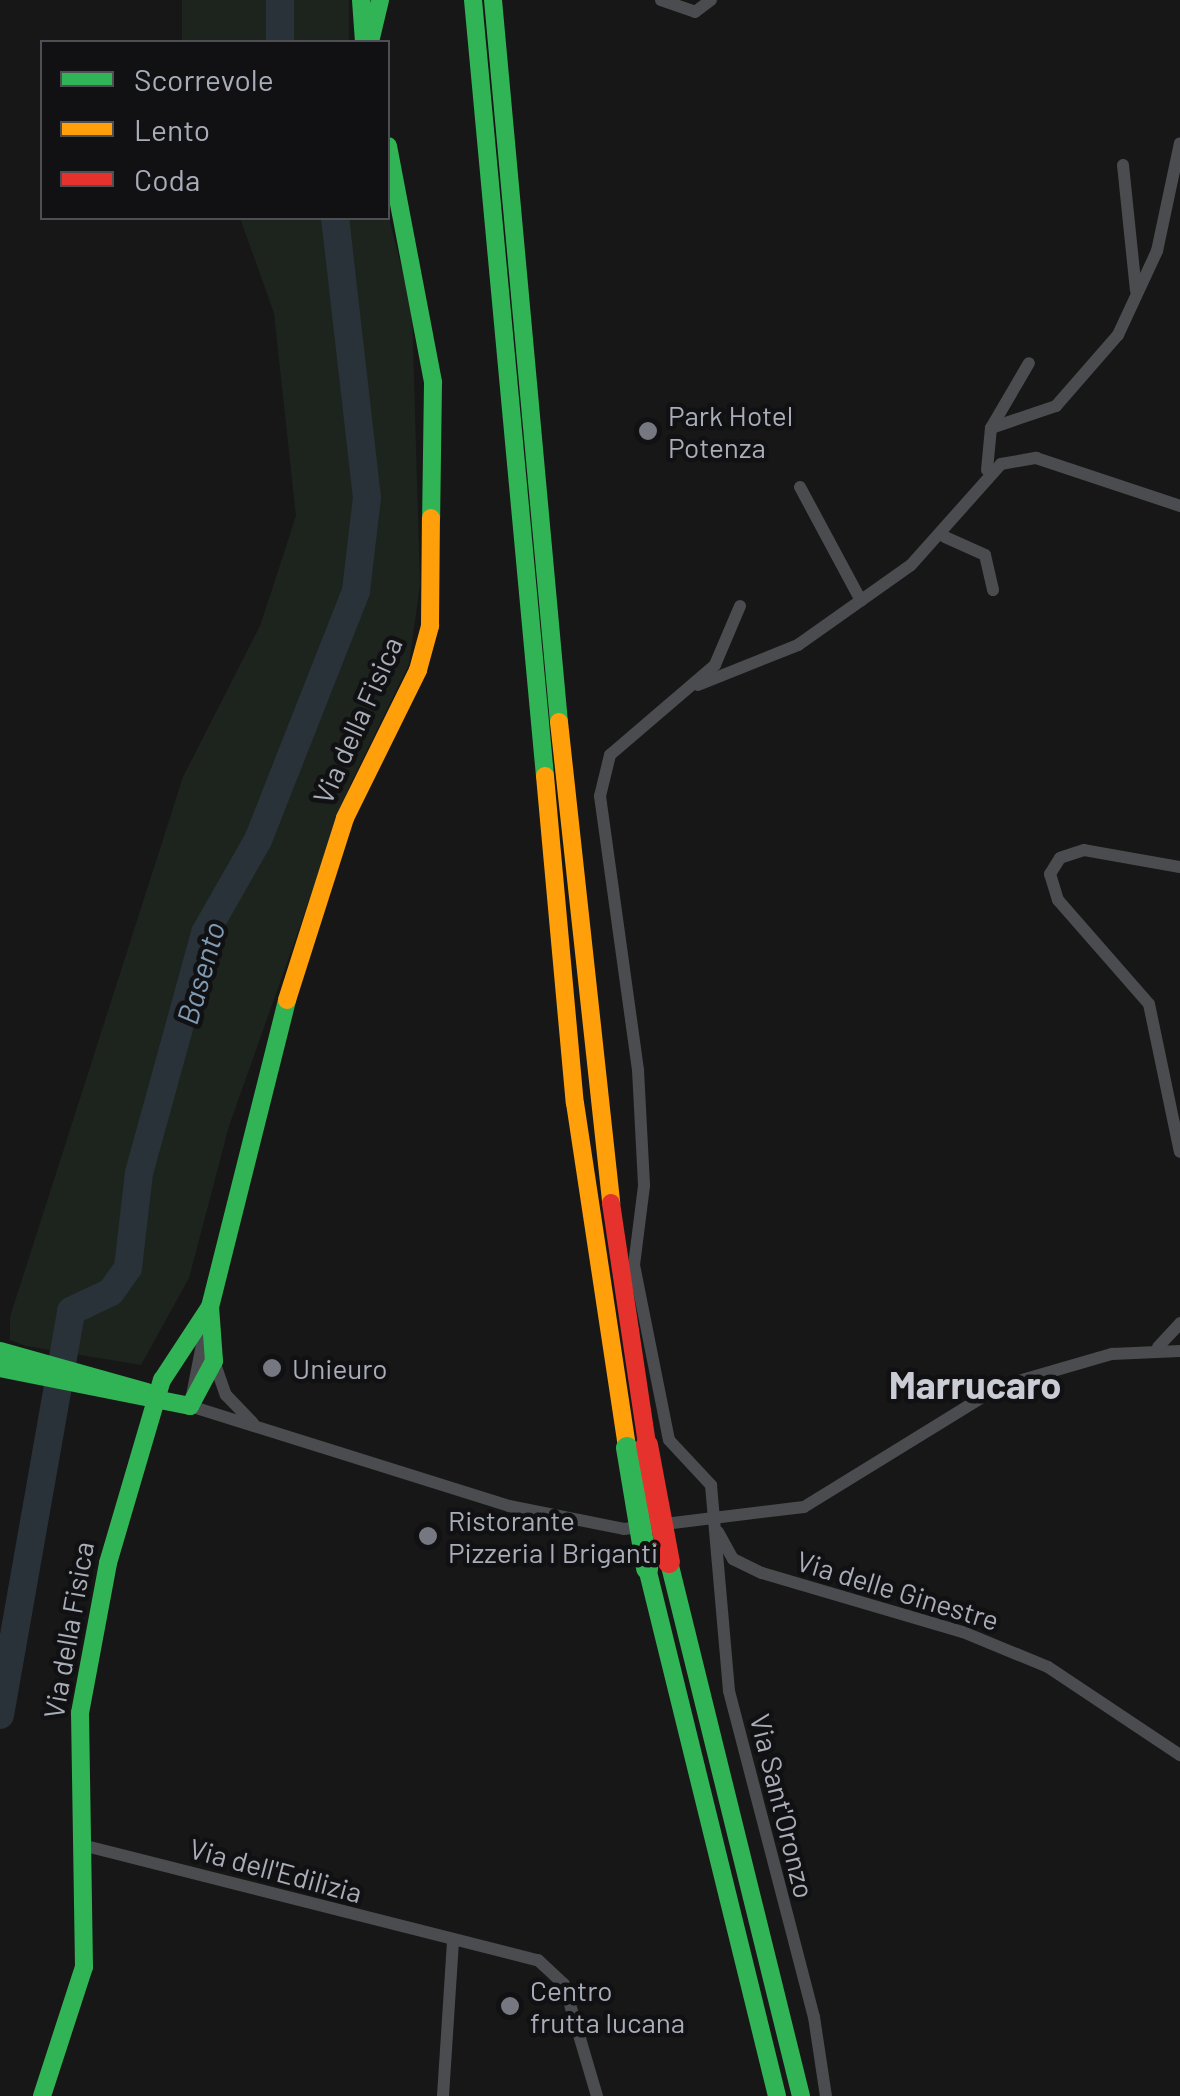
<!DOCTYPE html>
<style>
body{margin:0}
#map{position:relative;width:1180px;height:2096px;overflow:hidden;background:#171717;font-family:Barlow,sans-serif}
div>[style]{position:absolute}
.green>*{inset:0;background:#1d241e;transform-origin:0 0}
.river>*{height:28px;margin:-14px;padding:0 14px;transform-origin:14px;border-radius:14px;background:#2a3239}
.street>*{height:12px;margin:-6px;padding:0 6px;transform-origin:6px;border-radius:6px;background:#4b4c50}
.fast>*{height:18px;margin:-9px;padding:0 9px;transform-origin:9px;border-radius:9px;background:#30b455}
.slow>*{height:18px;margin:-9px;padding:0 9px;transform-origin:9px;border-radius:9px;background:#ff9f0a}
.jam>*{height:18px;margin:-9px;padding:0 9px;transform-origin:9px;border-radius:9px;background:#e5322d}
.fast-bridge>*{height:22px;margin:-11px;padding:0 11px;transform-origin:11px;border-radius:11px;background:#30b455}
.jam-bridge>*{height:22px;margin:-11px;padding:0 11px;transform-origin:11px;border-radius:11px;background:#e5322d}
.dots>*{width:28px;height:28px;translate:-50% -50%;box-sizing:border-box;border:5px solid #111113;border-radius:50%}
span{translate:-50% -50%;white-space:nowrap;text-align:center;line-height:1.15;-webkit-text-stroke:9px #111113;paint-order:stroke}
.poi-label{font-size:28px;color:#a8adb8}
.left{translate:0 -50%;text-align:left}
.street-label{font-size:28px;color:#a8adb8}
.water-label{font-size:30px;color:#7f9bb3;font-style:italic}
.district-label{font-size:38px;color:#c9ccd4;font-weight:700}
.legend{position:absolute;left:40px;top:40px;width:350px;height:180px;box-sizing:border-box;background:#111113;border:2px solid #4d4f55;margin:0;padding:12px 18px;list-style:none;font-size:30px;color:#a8adb8}
.legend li{display:flex;align-items:center;gap:20px;height:50px}
.legend b{width:50px;border:2px solid #4d4f55}
</style>
<div id="map">
<div class="green">
<i style="left:182px;top:0;width:167px;height:42px"></i>
<i style="clip-path:polygon(388px 214px,412px 310px,420px 585px,409px 664px,350px 785px,229px 1126px,189px 1278px,141px 1365px,26px 1346px,10px 1340px,10px 1317px,183px 777px,260px 626px,296px 516px,274px 313px,240px 218px)"></i>
</div>
<div class="river">
<i style="left:280px;top:0;width:42px;rotate:90deg"></i>
<i style="left:0;top:1715px;width:410px;rotate:-80deg"></i>
<i style="left:71px;top:1311px;width:44px;rotate:-25.4deg"></i>
<i style="left:111px;top:1292px;width:29px;rotate:-55deg"></i>
<i style="left:128px;top:1268px;width:96px;rotate:-83.4deg"></i>
<i style="left:139px;top:1173px;width:249px;rotate:-74.6deg"></i>
<i style="left:205px;top:933px;width:107px;rotate:-60.3deg"></i>
<i style="left:258px;top:840px;width:268px;rotate:-68.5deg"></i>
<i style="left:356px;top:591px;width:94px;rotate:-83.3deg"></i>
<i style="left:367px;top:498px;width:282px;rotate:-96.5deg"></i>
</div>
<div class="street">
<i style="left:661px;top:0;width:36px;rotate:19deg"></i>
<i style="left:695px;top:12px;width:20px;rotate:-37deg"></i>
<i style="left:1123px;top:165px;width:126px;rotate:84.1deg"></i>
<i style="left:991px;top:428px;width:69px;rotate:-18.7deg"></i>
<i style="left:1056px;top:406px;width:94px;rotate:-48.9deg"></i>
<i style="left:1118px;top:335px;width:93px;rotate:-65.1deg"></i>
<i style="left:1157px;top:251px;width:110px;rotate:-78deg"></i>
<i style="left:987px;top:470px;width:42px;rotate:-84.6deg"></i>
<i style="left:991px;top:428px;width:75px;rotate:-59.7deg"></i>
<i style="left:800px;top:487px;width:129px;rotate:61.8deg"></i>
<i style="left:945px;top:537px;width:44px;rotate:24.2deg"></i>
<i style="left:985px;top:555px;width:36px;rotate:77deg"></i>
<i style="left:740px;top:606px;width:64px;rotate:113deg"></i>
<i style="left:715px;top:665px;width:138px;rotate:139.4deg"></i>
<i style="left:610px;top:755px;width:42px;rotate:103.7deg"></i>
<i style="left:600px;top:796px;width:277px;rotate:82.1deg"></i>
<i style="left:638px;top:1070px;width:116px;rotate:87deg"></i>
<i style="left:644px;top:1186px;width:80px;rotate:97.2deg"></i>
<i style="left:634px;top:1265px;width:178px;rotate:78.7deg"></i>
<i style="left:669px;top:1440px;width:62px;rotate:47deg"></i>
<i style="left:711px;top:1485px;width:207px;rotate:85deg"></i>
<i style="left:729px;top:1691px;width:337px;rotate:75.4deg"></i>
<i style="left:814px;top:2017px;width:80px;rotate:81.4deg"></i>
<i style="left:698px;top:685px;width:108px;rotate:-21.8deg"></i>
<i style="left:798px;top:645px;width:138px;rotate:-35.3deg"></i>
<i style="left:911px;top:565px;width:135px;rotate:-48.3deg"></i>
<i style="left:1001px;top:464px;width:36px;rotate:-10deg"></i>
<i style="left:1036px;top:458px;width:152px;rotate:18.4deg"></i>
<i style="left:1180px;top:867px;width:97px;rotate:-170deg"></i>
<i style="left:1084px;top:850px;width:25px;rotate:162deg"></i>
<i style="left:1060px;top:858px;width:19px;rotate:122deg"></i>
<i style="left:1050px;top:874px;width:27px;rotate:73deg"></i>
<i style="left:1058px;top:900px;width:138px;rotate:48.8deg"></i>
<i style="left:1149px;top:1004px;width:151px;rotate:78.2deg"></i>
<i style="left:207px;top:1319px;width:89px;rotate:101.1deg"></i>
<i style="left:190px;top:1406px;width:334px;rotate:17.4deg"></i>
<i style="left:509px;top:1506px;width:117px;rotate:11.3deg"></i>
<i style="left:624px;top:1529px;width:181px;rotate:-7deg"></i>
<i style="left:804px;top:1507px;width:231px;rotate:-31.6deg"></i>
<i style="left:1001px;top:1386px;width:116px;rotate:-16.1deg"></i>
<i style="left:1112px;top:1354px;width:68px;rotate:-2.5deg"></i>
<i style="left:1158px;top:1347px;width:33px;rotate:-47deg"></i>
<i style="left:214px;top:1361px;width:36px;rotate:71deg"></i>
<i style="left:226px;top:1395px;width:39px;rotate:46deg"></i>
<i style="left:718px;top:1532px;width:31px;rotate:61deg"></i>
<i style="left:733px;top:1559px;width:32px;rotate:26deg"></i>
<i style="left:762px;top:1573px;width:209px;rotate:16.4deg"></i>
<i style="left:963px;top:1632px;width:92px;rotate:22.4deg"></i>
<i style="left:1048px;top:1667px;width:159px;rotate:33.7deg"></i>
<i style="left:86px;top:1846px;width:466px;rotate:14.2deg"></i>
<i style="left:538px;top:1960px;width:35px;rotate:43deg"></i>
<i style="left:564px;top:1984px;width:117px;rotate:73.6deg"></i>
<i style="left:443px;top:2096px;width:154px;rotate:-86.3deg"></i>
</div>
<div class="fast">
<i style="left:361px;top:0;width:42px;rotate:85.9deg"></i>
<i style="left:473px;top:0;width:779px;rotate:84.7deg"></i>
<i style="left:493px;top:0;width:725px;rotate:84.78deg"></i>
<i style="left:370px;top:42px;width:43px;rotate:-76.6deg"></i>
<i style="left:388px;top:146px;width:241px;rotate:79.2deg"></i>
<i style="left:433px;top:383px;width:135px;rotate:90.8deg"></i>
<i style="left:0;top:1351px;width:153px;rotate:15.6deg"></i>
<i style="left:0;top:1368px;width:194px;rotate:11.3deg"></i>
<i style="left:190px;top:1406px;width:51px;rotate:-61.9deg"></i>
<i style="left:214px;top:1361px;width:54px;rotate:-94.2deg"></i>
<i style="left:669px;top:1562px;width:550px;rotate:76.12deg"></i>
<i style="left:647px;top:1568px;width:544px;rotate:76.17deg"></i>
<i style="left:42px;top:2096px;width:136px;rotate:-72deg"></i>
<i style="left:84px;top:1967px;width:254px;rotate:-90.9deg"></i>
<i style="left:80px;top:1713px;width:153px;rotate:-79.4deg"></i>
<i style="left:108px;top:1563px;width:191px;rotate:-73.6deg"></i>
<i style="left:162px;top:1380px;width:87px;rotate:-56.7deg"></i>
<i style="left:210px;top:1307px;width:317px;rotate:-75.9deg"></i>
</div>
<div class="slow">
<i style="left:559px;top:722px;width:484px;rotate:83.8deg"></i>
<i style="left:545px;top:776px;width:328px;rotate:84.8deg"></i>
<i style="left:575px;top:1103px;width:349px;rotate:81.4deg"></i>
<i style="left:287px;top:1000px;width:191px;rotate:-72.3deg"></i>
<i style="left:345px;top:818px;width:165px;rotate:-63.7deg"></i>
<i style="left:418px;top:670px;width:46px;rotate:-74.7deg"></i>
<i style="left:430px;top:626px;width:108px;rotate:-89.5deg"></i>
</div>
<div class="jam">
<i style="left:611px;top:1203px;width:245px;rotate:81.5deg"></i>
</div>
<div class="fast-bridge">
<i style="left:627px;top:1448px;width:122px;rotate:80.5deg"></i>
</div>
<div class="jam-bridge">
<i style="left:647px;top:1445px;width:119px;rotate:79.4deg"></i>
</div>
<div class="dots">
<i style="left:648px;top:431px;background:#757880"></i>
<i style="left:272px;top:1368px;background:#757880"></i>
<i style="left:428px;top:1536px;background:#757880"></i>
<i style="left:510px;top:2006px;background:#757880"></i>
</div>
<div class="poi-label">
<span class="left" style="left:668px;top:431px">Park Hotel<br>Potenza</span>
<span class="left" style="left:292px;top:1368px">Unieuro</span>
<span class="left" style="left:448px;top:1536px">Ristorante<br>Pizzeria I Briganti</span>
<span class="left" style="left:530px;top:2006px">Centro<br>frutta lucana</span>
</div>
<div class="street-label">
<span style="left:357px;top:720px;rotate:-66deg">Via della Fisica</span>
<span style="left:898px;top:1590px;rotate:17deg">Via delle Ginestre</span>
<span style="left:68px;top:1630px;rotate:-80deg">Via della Fisica</span>
<span style="left:783px;top:1806px;rotate:76deg">Via Sant'Oronzo</span>
<span style="left:276px;top:1870px;rotate:15deg">Via dell'Edilizia</span>
</div>
<div class="water-label">
<span style="left:200px;top:973px;rotate:-74deg">Basento</span>
</div>
<div class="district-label">
<span style="left:975px;top:1385px">Marrucaro</span>
</div>
<ul class="legend">
<li><b style="height:12px;background:#30b455"></b>Scorrevole</li>
<li><b style="height:12px;background:#ff9f0a"></b>Lento</li>
<li><b style="height:12px;background:#e5322d"></b>Coda</li>
</ul>
</div>
